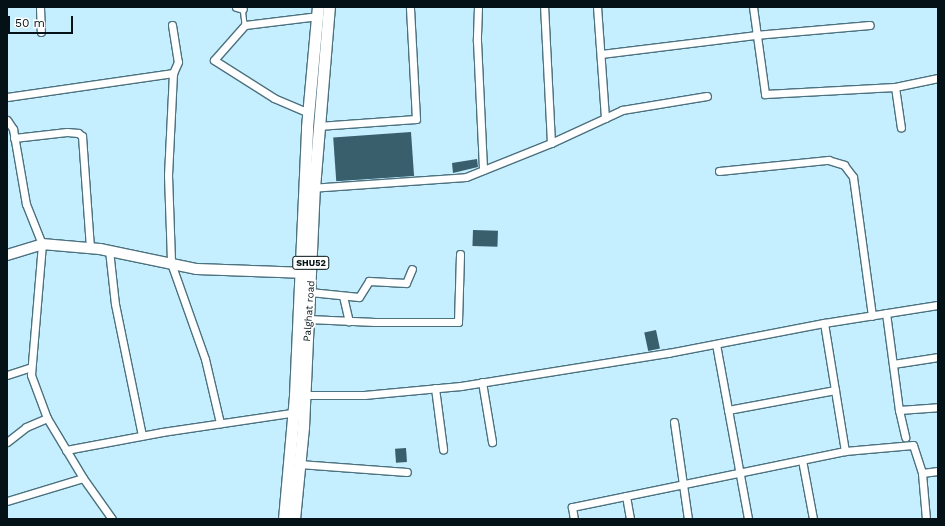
<!DOCTYPE html>
<style>
body{margin:0}
#map{position:relative;width:945px;height:526px;overflow:hidden;background:#c5eefe;font-family:"Work Sans",sans-serif}
div>[style]{position:absolute}
.building>*{inset:0;background:#395f6d;transform-origin:0 0}
.roads{filter:drop-shadow(1px 0 #4c717f) drop-shadow(-1px 0 #4c717f) drop-shadow(0 1px #4c717f) drop-shadow(0 -1px #4c717f)}
.lane>*{height:3.5px;margin:-1.75px;padding:0 1.75px;transform-origin:1.75px;border-radius:1.75px;background:#fff}
.street>*{height:7px;margin:-3.5px;padding:0 3.5px;transform-origin:3.5px;border-radius:3.5px;background:#fff}
.secondary>*{height:10px;margin:-5px;padding:0 5px;transform-origin:5px;border-radius:5px;background:#fff}
.primary>*{height:11px;margin:-5.5px;padding:0 5.5px;transform-origin:5.5px;border-radius:5.5px;background:#fff}
span{translate:-50% -50%;white-space:nowrap;text-align:center;line-height:1.15;-webkit-text-stroke:4px #fff;paint-order:stroke}
.shield-label span{padding:1px 3px;background:#fff;border:1px solid;border-radius:3px;-webkit-text-stroke-width:0}
.shield-label{font-size:9px;color:#041217;font-weight:700}
.street-label{font-size:10px;color:#041217}
.frame{position:absolute;inset:0;border:8px solid #041217;pointer-events:none}
.scale{position:absolute;left:8px;top:16px;width:65px;height:18px;box-sizing:border-box;border:2px solid #041217;border-top:0;padding-left:5px;font-size:12px;line-height:14px;white-space:nowrap;color:#041217;-webkit-text-stroke:3px #fff;paint-order:stroke}
</style>
<div id="map">
<div class="building">
<i style="left:411px;top:132px;width:44px;height:78px;rotate:86deg"></i>
<i style="clip-path:polygon(477px 159px,478px 167px,453px 173px,452px 163px)"></i>
<i style="left:473px;top:230px;width:25px;height:16px;rotate:2deg"></i>
<i style="left:656px;top:330px;width:19px;height:12px;rotate:78deg"></i>
<i style="left:406px;top:448px;width:14px;height:11px;rotate:86deg"></i>
</div>
<div class="roads">
<div class="lane">
<i style="left:243px;top:8px;width:17px;rotate:83deg"></i>
</div>
<div class="street">
<i style="left:40px;top:7px;width:25px;rotate:88deg"></i>
<i style="left:236px;top:7px;width:7px;rotate:16deg"></i>
<i style="left:478px;top:7px;width:34px;rotate:92deg"></i>
<i style="left:477px;top:41px;width:129px;rotate:87.3deg"></i>
<i style="left:753px;top:7px;width:88px;rotate:82.1deg"></i>
<i style="left:765px;top:94px;width:130px;rotate:-3.1deg"></i>
<i style="left:895px;top:87px;width:44px;rotate:-11.8deg"></i>
<i style="left:172px;top:25px;width:37px;rotate:81deg"></i>
<i style="left:178px;top:62px;width:12px;rotate:114deg"></i>
<i style="left:601px;top:54px;width:155px;rotate:-7deg"></i>
<i style="left:755px;top:35px;width:115px;rotate:-5deg"></i>
<i style="left:895px;top:87px;width:41px;rotate:81.7deg"></i>
<i style="left:7px;top:97px;width:168px;rotate:-8.2deg"></i>
<i style="left:173px;top:73px;width:102px;rotate:92.8deg"></i>
<i style="left:168px;top:175px;width:88px;rotate:88deg"></i>
<i style="left:171px;top:263px;width:102px;rotate:70.5deg"></i>
<i style="left:205px;top:359px;width:66px;rotate:76.8deg"></i>
<i style="left:309px;top:113px;width:38px;rotate:-157deg"></i>
<i style="left:274px;top:98px;width:71px;rotate:-147.7deg"></i>
<i style="left:214px;top:60px;width:47px;rotate:-48.5deg"></i>
<i style="left:245px;top:25px;width:74px;rotate:-7deg"></i>
<i style="left:605px;top:118px;width:19px;rotate:-25deg"></i>
<i style="left:622px;top:110px;width:86px;rotate:-9.4deg"></i>
<i style="left:7px;top:120px;width:11px;rotate:56deg"></i>
<i style="left:13px;top:129px;width:76px;rotate:80.2deg"></i>
<i style="left:26px;top:204px;width:43px;rotate:68.2deg"></i>
<i style="left:42px;top:244px;width:131px;rotate:94.8deg"></i>
<i style="left:31px;top:375px;width:46px;rotate:69.6deg"></i>
<i style="left:47px;top:418px;width:70px;rotate:59deg"></i>
<i style="left:83px;top:478px;width:50px;rotate:54.7deg"></i>
<i style="left:318px;top:126px;width:98px;rotate:-4.1deg"></i>
<i style="left:416px;top:119px;width:112px;rotate:-93.1deg"></i>
<i style="left:14px;top:138px;width:53px;rotate:-6.5deg"></i>
<i style="left:67px;top:132px;width:11px;rotate:5deg"></i>
<i style="left:78px;top:133px;width:5px;rotate:37deg"></i>
<i style="left:82px;top:136px;width:112px;rotate:85.9deg"></i>
<i style="left:551px;top:143px;width:60px;rotate:-24.8deg"></i>
<i style="left:605px;top:118px;width:111px;rotate:-94.1deg"></i>
<i style="left:719px;top:171px;width:110px;rotate:-5.8deg"></i>
<i style="left:828px;top:160px;width:17px;rotate:17deg"></i>
<i style="left:844px;top:165px;width:15px;rotate:53deg"></i>
<i style="left:853px;top:177px;width:140px;rotate:82.2deg"></i>
<i style="left:310px;top:188px;width:156px;rotate:-4deg"></i>
<i style="left:466px;top:177px;width:92px;rotate:-21.8deg"></i>
<i style="left:551px;top:143px;width:136px;rotate:-92.9deg"></i>
<i style="left:109px;top:250px;width:54px;rotate:83.7deg"></i>
<i style="left:115px;top:304px;width:134px;rotate:78.4deg"></i>
<i style="left:310px;top:292px;width:49px;rotate:5.8deg"></i>
<i style="left:359px;top:297px;width:19px;rotate:-58deg"></i>
<i style="left:369px;top:281px;width:37px;rotate:3deg"></i>
<i style="left:406px;top:283px;width:15px;rotate:-67deg"></i>
<i style="left:343px;top:296px;width:26px;rotate:77deg"></i>
<i style="left:886px;top:313px;width:98px;rotate:82.4deg"></i>
<i style="left:899px;top:410px;width:39px;rotate:-4deg"></i>
<i style="left:308px;top:319px;width:67px;rotate:2.6deg"></i>
<i style="left:375px;top:322px;width:83px"></i>
<i style="left:458px;top:322px;width:68px;rotate:-88.3deg"></i>
<i style="left:824px;top:323px;width:115px;rotate:-9deg"></i>
<i style="left:716px;top:344px;width:178px;rotate:79.6deg"></i>
<i style="left:893px;top:364px;width:46px;rotate:-8.8deg"></i>
<i style="left:7px;top:375px;width:25px;rotate:-18deg"></i>
<i style="left:482px;top:382px;width:61px;rotate:80.5deg"></i>
<i style="left:435px;top:388px;width:62px;rotate:82.5deg"></i>
<i style="left:302px;top:395px;width:62px"></i>
<i style="left:364px;top:395px;width:97px;rotate:-5.3deg"></i>
<i style="left:461px;top:386px;width:210px;rotate:-9.1deg"></i>
<i style="left:668px;top:353px;width:159px;rotate:-10.9deg"></i>
<i style="left:824px;top:323px;width:130px;rotate:80.7deg"></i>
<i style="left:845px;top:451px;width:279px;rotate:168.4deg"></i>
<i style="left:572px;top:507px;width:12px;rotate:81deg"></i>
<i style="left:728px;top:410px;width:109px;rotate:-10.6deg"></i>
<i style="left:899px;top:410px;width:28px;rotate:77deg"></i>
<i style="left:674px;top:422px;width:98px;rotate:81.8deg"></i>
<i style="left:7px;top:442px;width:24px;rotate:-38deg"></i>
<i style="left:26px;top:427px;width:23px;rotate:-23deg"></i>
<i style="left:66px;top:450px;width:98px;rotate:-10.6deg"></i>
<i style="left:162px;top:432px;width:136px;rotate:-8.4deg"></i>
<i style="left:845px;top:451px;width:68px;rotate:-5deg"></i>
<i style="left:913px;top:445px;width:29px;rotate:72deg"></i>
<i style="left:802px;top:460px;width:60px;rotate:79.4deg"></i>
<i style="left:299px;top:464px;width:108px;rotate:4.2deg"></i>
<i style="left:626px;top:496px;width:23px;rotate:80deg"></i>
<i style="left:7px;top:501px;width:79px;rotate:-16.8deg"></i>
<i style="left:926px;top:519px;width:46px;rotate:-95deg"></i>
<i style="left:922px;top:473px;width:16px;rotate:-7deg"></i>
</div>
<div class="secondary">
<i style="left:7px;top:255px;width:37px;rotate:-17deg"></i>
<i style="left:42px;top:244px;width:58px;rotate:4.9deg"></i>
<i style="left:100px;top:249px;width:99px;rotate:11.7deg"></i>
<i style="left:197px;top:269px;width:110px;rotate:2.1deg"></i>
</div>
<div class="primary">
<i style="left:284px;top:519px;width:124px;rotate:-84.9deg"></i>
<i style="left:295px;top:395px;width:268px;rotate:-87.4deg"></i>
<i style="left:307px;top:127px;width:121px;rotate:-84.8deg"></i>
<i style="left:294px;top:519px;width:92px;rotate:-84.4deg"></i>
<i style="left:303px;top:427px;width:239px;rotate:-87.4deg"></i>
<i style="left:314px;top:188px;width:182px;rotate:-85.3deg"></i>
</div>
</div>
<div class="shield-label">
<span style="left:311px;top:263px">SHU52</span>
</div>
<div class="street-label">
<span style="left:309px;top:311px;rotate:-86deg">Palghat road</span>
</div>
<div class="frame"></div>
<div class="scale">50 m</div>
</div>
